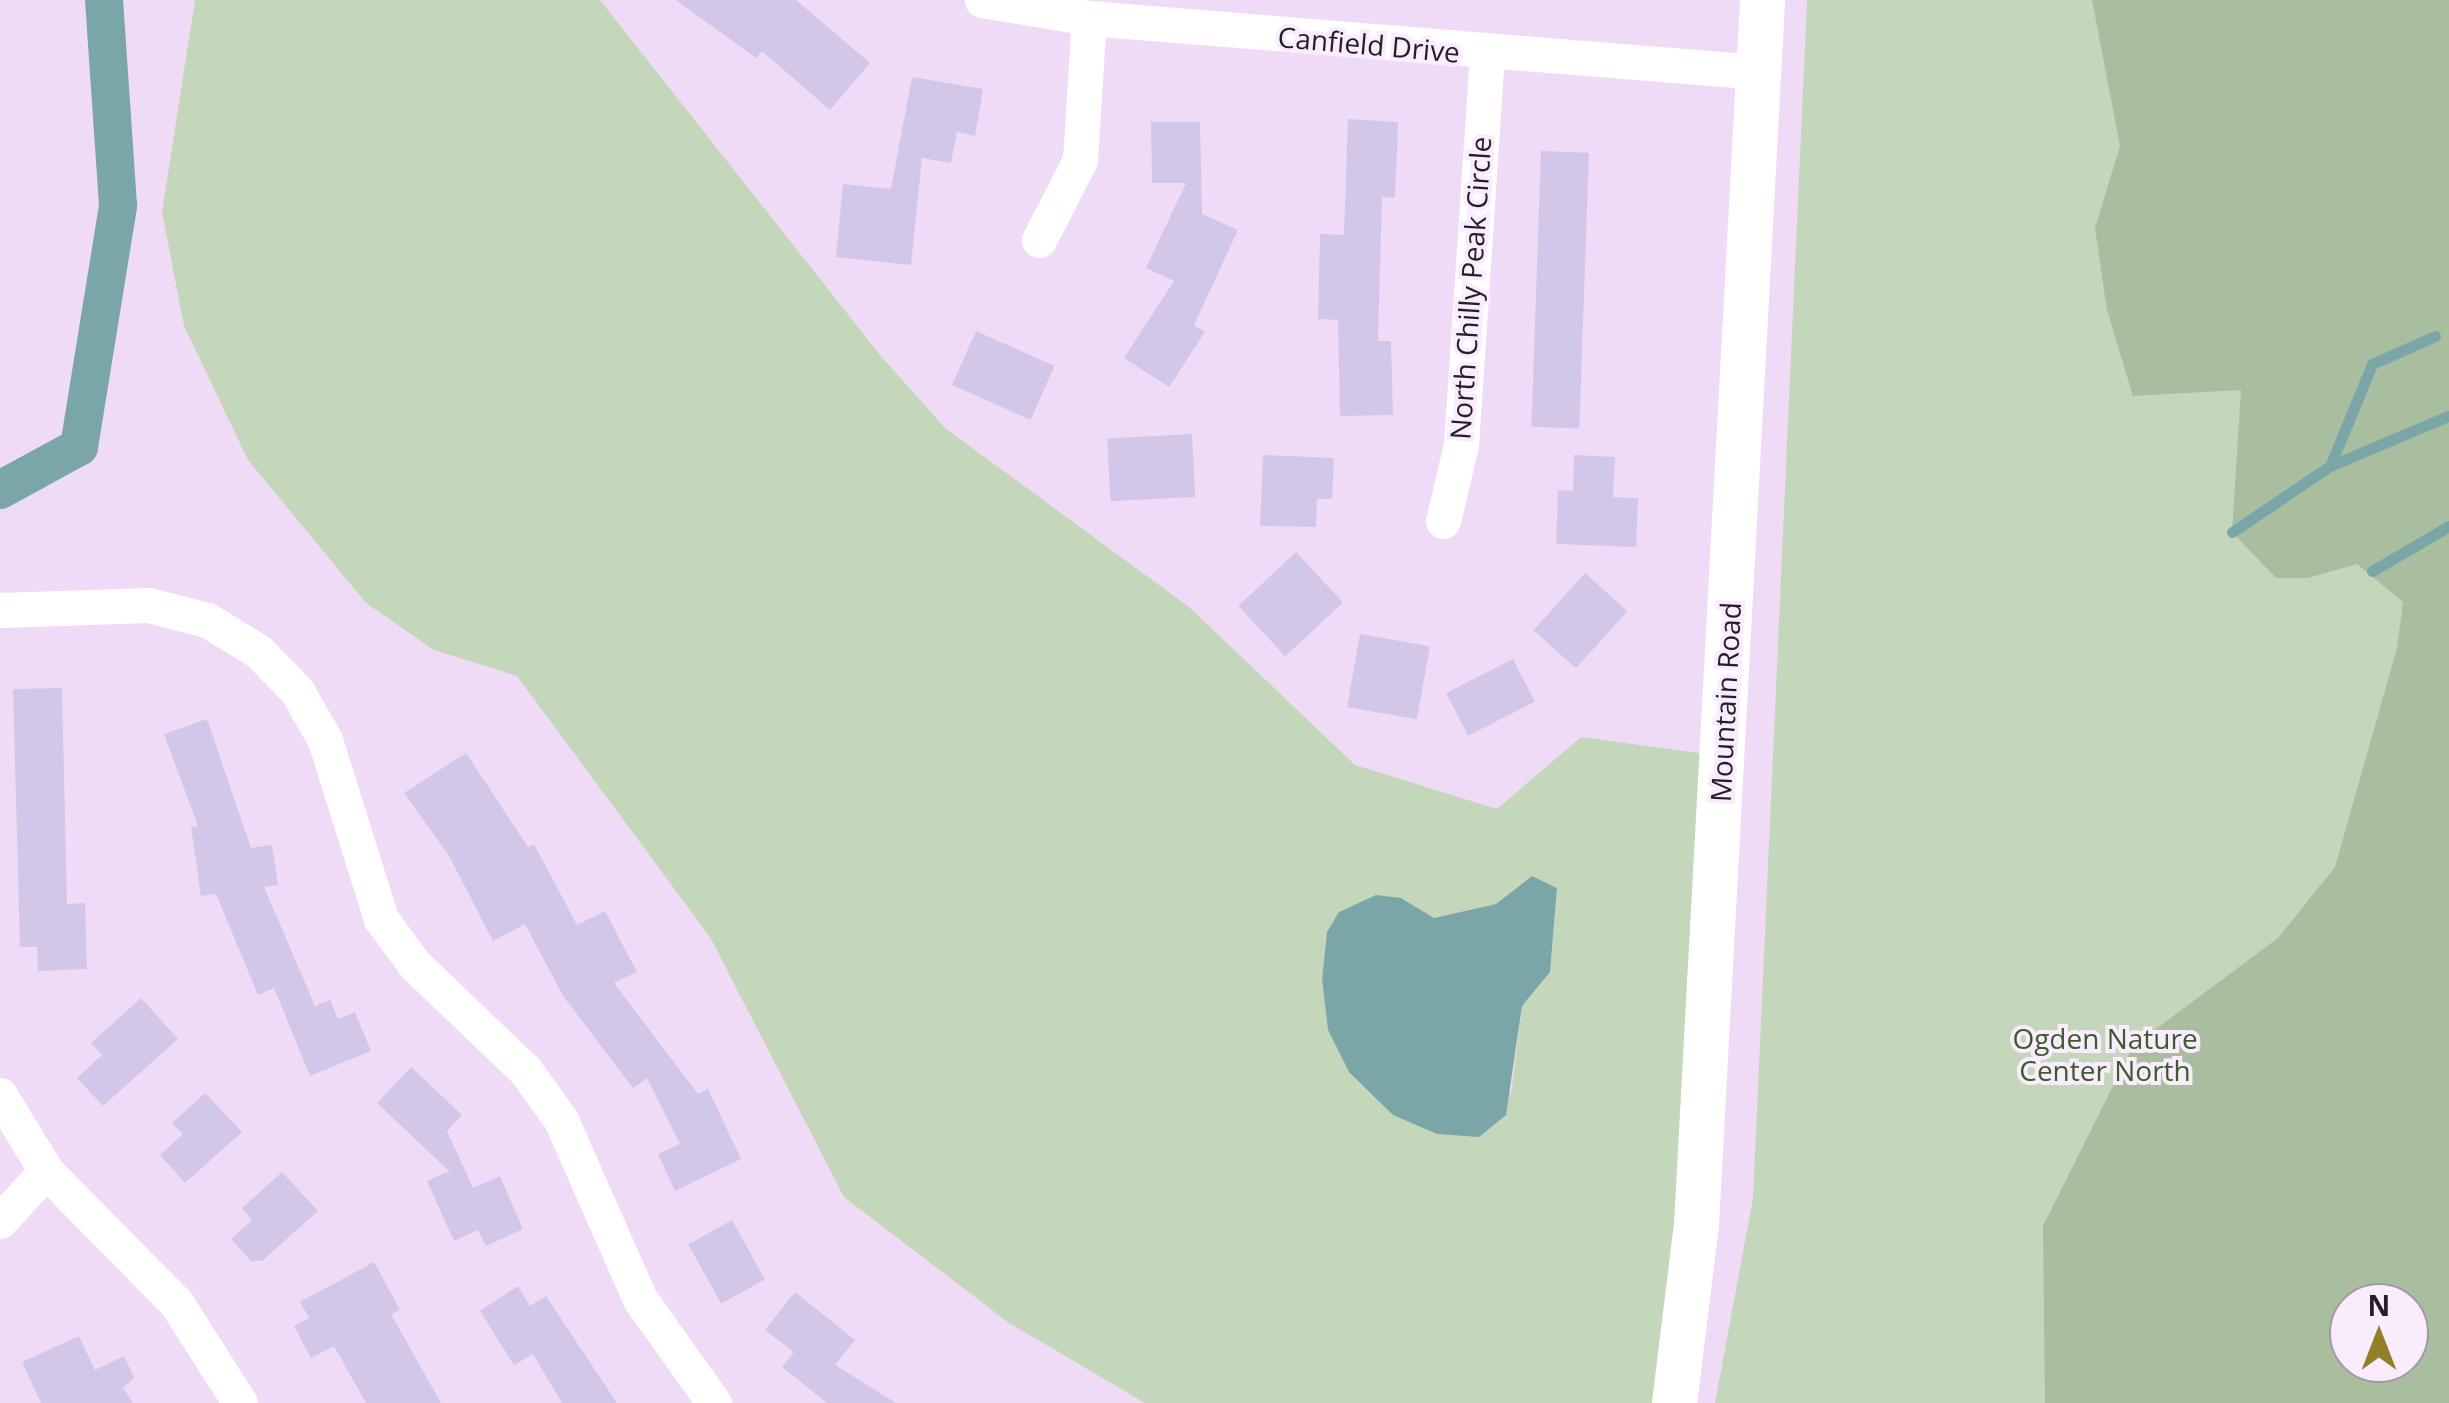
<!DOCTYPE html>
<style>
body{margin:0}
#map{position:relative;width:2449px;height:1403px;overflow:hidden;background:#f0dbf6;font-family:"Open Sans",sans-serif}
div>[style]{position:absolute}
.green>*{inset:0;background:#c4d7bb}
.forest>*{inset:0;background:#a9bd9f}
.water>*{inset:0;background:#7ba6a8}
.stream>*{height:11px;margin:-5.5px;padding:0 5.5px;transform-origin:5.5px;border-radius:5.5px;background:#7ba6a8}
.canal>*{height:38px;margin:-19px;padding:0 19px;transform-origin:19px;border-radius:19px;background:#7ba6a8}
.building>*{inset:0;background:#d2c7e8;transform-origin:0 0}
.minor>*{height:35px;margin:-17.5px;padding:0 17.5px;transform-origin:17.5px;border-radius:17.5px;background:#fff}
.tertiary>*{height:45px;margin:-22.5px;padding:0 22.5px;transform-origin:22.5px;border-radius:22.5px;background:#fff}
span{translate:-50% -50%;white-space:nowrap;text-align:center;line-height:1.15;-webkit-text-stroke:8px #f9ecfc;paint-order:stroke}
.street-label{font-size:28px;color:#251d27}
.park-label{font-size:28px;color:#3e5b2f}
.north{position:absolute;left:2329px;top:1283px;width:100px;height:100px;box-sizing:border-box;background:#f9ecfc;border:2px solid #a499a7;border-radius:50%;rotate:0deg;font-size:28px;font-weight:700;line-height:40px;text-align:center;color:#251d27}
.north::after{content:'';display:block;margin:auto;width:35px;height:45px;background:#937f26;clip-path:polygon(50% 0,100% 100%,50% 72%,0 100%)}
</style>
<div id="map">
<div class="green">
<i style="clip-path:polygon(evenodd,195px 0,600px 0,880px 355px,945px 428px,1189px 607px,1355px 765px,1497px 809px,1581px 737px,1706px 754px,1682px 1202px,1656px 1403px,1145px 1403px,1009px 1323px,844px 1197px,710px 937px,517px 676px,434px 650px,366px 603px,248px 460px,184px 326px,162px 212px,195px 0,1532px 876px,1557px 888px,1550px 971px,1522px 1006px,1511px 1094px,1328px 1030px,1322px 979px,1327px 932px,1401px 898px,1434px 918px,1496px 904px,1532px 876px)"></i>
<i style="clip-path:polygon(evenodd,1807px 0,2449px 0,2449px 1403px,1715px 1403px,1753px 1198px,1807px 0,2349px 1303px,2409px 1303px,2409px 1363px,2349px 1363px,2349px 1303px)"></i>
</div>
<div class="forest">
<i style="clip-path:polygon(evenodd,2092px 0,2449px 0,2449px 1403px,2045px 1403px,2043px 1226px,2133px 1046px,2278px 938px,2335px 867px,2397px 648px,2403px 602px,2357px 564px,2308px 578px,2276px 578px,2232px 532px,2241px 390px,2133px 396px,2107px 310px,2095px 228px,2120px 146px,2092px 0,2349px 1303px,2409px 1303px,2409px 1363px,2349px 1363px,2349px 1303px)"></i>
</div>
<div class="water">
<i style="clip-path:polygon(1532px 876px,1557px 888px,1550px 972px,1522px 1006px,1506px 1115px,1479px 1137px,1437px 1134px,1393px 1115px,1349px 1072px,1328px 1030px,1322px 979px,1327px 932px,1339px 912px,1376px 895px,1401px 898px,1434px 918px,1496px 904px)"></i>
</div>
<div class="stream">
<i style="left:2330px;top:466px;width:128px;rotate:-23deg"></i>
<i style="left:2232px;top:532px;width:118px;rotate:-34deg"></i>
<i style="left:2330px;top:466px;width:110px;rotate:-67.6deg"></i>
<i style="left:2372px;top:364px;width:69px;rotate:-24deg"></i>
<i style="left:2372px;top:571px;width:89px;rotate:-30.3deg"></i>
</div>
<div class="canal">
<i style="left:0;top:490px;width:90px;rotate:-28.6deg"></i>
<i style="left:79px;top:447px;width:245px;rotate:-80.8deg"></i>
<i style="left:118px;top:205px;width:205px;rotate:-93.9deg"></i>
</div>
<div class="building">
<i style="clip-path:polygon(676px 0,796px 0,870px 63px,830px 110px,762px 51px,756px 58px)"></i>
<i style="clip-path:polygon(912px 77px,983px 89px,975px 136px,957px 132px,951px 163px,922px 158px,911px 265px,836px 257px,843px 184px,891px 189px)"></i>
<i style="clip-path:polygon(1348px 119px,1398px 122px,1395px 198px,1382px 197px,1378px 341px,1391px 341px,1393px 415px,1340px 416px,1338px 320px,1318px 319px,1320px 234px,1344px 235px)"></i>
<i style="clip-path:polygon(1151px 122px,1200px 122px,1202px 214px,1238px 230px,1194px 325px,1205px 332px,1169px 387px,1124px 358px,1174px 281px,1146px 268px,1186px 183px,1152px 183px)"></i>
<i style="left:1541px;top:151px;width:48px;height:276px;rotate:2deg"></i>
<i style="left:976px;top:331px;width:86px;height:59px;rotate:24deg"></i>
<i style="left:1192px;top:434px;width:63px;height:85px;rotate:87deg"></i>
<i style="clip-path:polygon(1263px 455px,1334px 458px,1332px 499px,1317px 499px,1316px 527px,1260px 526px)"></i>
<i style="clip-path:polygon(1574px 455px,1615px 457px,1613px 497px,1638px 498px,1636px 547px,1556px 544px,1558px 490px,1573px 491px)"></i>
<i style="left:1296px;top:552px;width:69px;height:79px;rotate:47deg"></i>
<i style="left:1585px;top:573px;width:57px;height:77px;rotate:42deg"></i>
<i style="left:1360px;top:634px;width:71px;height:74px;rotate:10deg"></i>
<i style="left:1513px;top:659px;width:48px;height:75px;rotate:63deg"></i>
<i style="clip-path:polygon(62px 688px,67px 904px,85px 903px,87px 969px,38px 971px,37px 947px,20px 947px,13px 689px)"></i>
<i style="clip-path:polygon(207px 719px,251px 848px,272px 845px,278px 885px,264px 887px,315px 1006px,330px 1000px,338px 1019px,355px 1012px,371px 1051px,310px 1076px,274px 988px,258px 995px,216px 894px,201px 896px,191px 827px,198px 826px,164px 734px)"></i>
<i style="clip-path:polygon(466px 753px,528px 847px,534px 844px,577px 925px,605px 911px,637px 972px,614px 983px,698px 1094px,708px 1089px,741px 1159px,675px 1191px,658px 1154px,680px 1144px,647px 1078px,633px 1088px,563px 996px,525px 924px,493px 941px,448px 854px,404px 793px)"></i>
<i style="clip-path:polygon(141px 998px,178px 1039px,103px 1106px,77px 1078px,102px 1055px,91px 1043px)"></i>
<i style="clip-path:polygon(411px 1067px,462px 1115px,447px 1131px,473px 1188px,500px 1176px,523px 1229px,486px 1246px,478px 1230px,454px 1241px,427px 1181px,449px 1171px,377px 1103px)"></i>
<i style="clip-path:polygon(205px 1093px,242px 1132px,185px 1183px,160px 1155px,183px 1134px,172px 1123px)"></i>
<i style="clip-path:polygon(282px 1172px,318px 1211px,262px 1261px,251px 1261px,231px 1239px,252px 1220px,242px 1208px)"></i>
<i style="left:732px;top:1220px;width:68px;height:50px;rotate:61deg"></i>
<i style="clip-path:polygon(374px 1262px,400px 1310px,391px 1314px,441px 1403px,366px 1403px,334px 1346px,311px 1358px,294px 1326px,309px 1318px,300px 1302px)"></i>
<i style="clip-path:polygon(518px 1286px,530px 1306px,546px 1296px,617px 1403px,562px 1403px,533px 1354px,514px 1365px,480px 1311px)"></i>
<i style="clip-path:polygon(795px 1292px,855px 1340px,835px 1365px,896px 1403px,827px 1403px,782px 1367px,794px 1352px,765px 1330px)"></i>
<i style="clip-path:polygon(79px 1336px,95px 1370px,124px 1356px,134px 1378px,123px 1388px,133px 1403px,41px 1403px,22px 1362px)"></i>
</div>
<div class="minor">
<i style="left:982px;top:0;width:109px;rotate:9.5deg"></i>
<i style="left:1089px;top:18px;width:671px;rotate:4.61deg"></i>
<i style="left:1039px;top:240px;width:90px;rotate:-62.9deg"></i>
<i style="left:1080px;top:160px;width:142px;rotate:-86.4deg"></i>
<i style="left:1443px;top:521px;width:78px;rotate:-76.7deg"></i>
<i style="left:1461px;top:445px;width:392px;rotate:-86.2deg"></i>
<i style="left:0;top:610px;width:149px;rotate:-1.9deg"></i>
<i style="left:149px;top:605px;width:60px;rotate:14.5deg"></i>
<i style="left:207px;top:620px;width:60px;rotate:31.3deg"></i>
<i style="left:258px;top:651px;width:56px;rotate:45.7deg"></i>
<i style="left:297px;top:691px;width:56px;rotate:60.3deg"></i>
<i style="left:325px;top:740px;width:188px;rotate:72.6deg"></i>
<i style="left:381px;top:919px;width:57px;rotate:53.5deg"></i>
<i style="left:415px;top:965px;width:152px;rotate:43.7deg"></i>
<i style="left:525px;top:1070px;width:62px;rotate:54.2deg"></i>
<i style="left:561px;top:1120px;width:196px;rotate:66.2deg"></i>
<i style="left:640px;top:1299px;width:128px;rotate:54.6deg"></i>
<i style="left:0;top:1095px;width:89px;rotate:58.8deg"></i>
<i style="left:46px;top:1171px;width:187px;rotate:45.4deg"></i>
<i style="left:177px;top:1304px;width:117px;rotate:57.5deg"></i>
<i style="left:0;top:1221px;width:68px;rotate:-47.4deg"></i>
</div>
<div class="tertiary">
<i style="left:1674px;top:1403px;width:180px;rotate:-83deg"></i>
<i style="left:1696px;top:1224px;width:1226px;rotate:-86.91deg"></i>
</div>
<div class="street-label">
<span style="left:1369px;top:44px;rotate:5deg">Canfield Drive</span>
<span style="left:1470px;top:288px;rotate:-86deg">North Chilly Peak Circle</span>
<span style="left:1725px;top:702px;rotate:-87deg">Mountain Road</span>
</div>
<div class="park-label">
<span style="left:2105px;top:1054px">Ogden Nature<br>Center North</span>
</div>
<div class="north">N</div>
</div>
